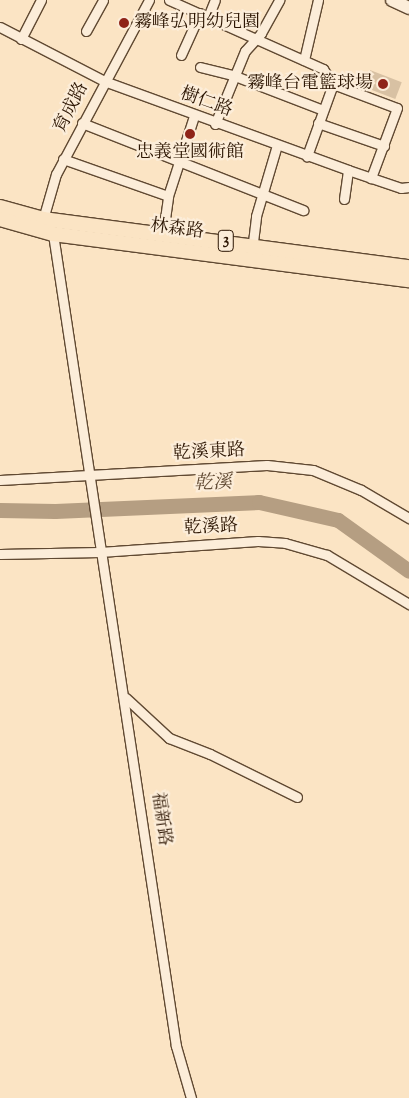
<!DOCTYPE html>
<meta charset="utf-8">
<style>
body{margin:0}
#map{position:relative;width:409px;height:1098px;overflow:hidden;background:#fbe4c4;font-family:"Sorts Mill Goudy","Noto Serif TC",serif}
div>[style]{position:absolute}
.green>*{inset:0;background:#d8c1a3;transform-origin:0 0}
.river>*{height:15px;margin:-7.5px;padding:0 7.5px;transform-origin:7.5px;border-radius:7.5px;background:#b59e82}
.roads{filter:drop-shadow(1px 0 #604932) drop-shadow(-1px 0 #604932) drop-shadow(0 1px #604932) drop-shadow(0 -1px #604932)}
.street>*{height:9px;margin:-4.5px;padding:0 4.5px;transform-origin:4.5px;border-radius:4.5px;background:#fcedd9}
.secondary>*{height:12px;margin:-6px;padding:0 6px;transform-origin:6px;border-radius:6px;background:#fcedd9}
.primary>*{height:14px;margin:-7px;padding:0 7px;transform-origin:7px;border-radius:7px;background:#fbe4c4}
.dots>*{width:14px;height:14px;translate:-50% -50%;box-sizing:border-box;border:2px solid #fcedd9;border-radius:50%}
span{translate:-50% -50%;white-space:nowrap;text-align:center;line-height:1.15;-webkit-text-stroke:4.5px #fcedd9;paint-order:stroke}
.shield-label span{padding:1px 4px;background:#fcedd9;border:1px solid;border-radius:4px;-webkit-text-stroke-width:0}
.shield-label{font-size:16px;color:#2c1502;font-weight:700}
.poi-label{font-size:18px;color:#2c1502}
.left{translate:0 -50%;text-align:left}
.right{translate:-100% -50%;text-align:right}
.street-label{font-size:18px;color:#2c1502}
.water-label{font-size:19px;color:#634c35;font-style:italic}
</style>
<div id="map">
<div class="green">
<i style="left:370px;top:70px;width:34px;height:18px;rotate:21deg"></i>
</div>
<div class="river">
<i style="left:0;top:510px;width:55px;rotate:1deg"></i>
<i style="left:55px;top:511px;width:204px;rotate:-2.5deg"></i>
<i style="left:259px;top:502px;width:81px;rotate:12.8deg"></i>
<i style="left:338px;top:520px;width:87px;rotate:35.7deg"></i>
</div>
<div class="roads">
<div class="street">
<i style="left:149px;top:0;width:197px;rotate:118.1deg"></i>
<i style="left:56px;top:174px;width:47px;rotate:106.1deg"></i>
<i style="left:43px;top:219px;width:18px;rotate:56deg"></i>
<i style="left:53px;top:234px;width:821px;rotate:81.39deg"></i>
<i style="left:176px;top:1046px;width:54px;rotate:73.9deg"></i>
<i style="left:169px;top:0;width:169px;rotate:24.1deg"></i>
<i style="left:323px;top:69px;width:18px;rotate:56deg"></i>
<i style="left:333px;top:84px;width:77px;rotate:109.9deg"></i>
<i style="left:208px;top:17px;width:18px;rotate:-68deg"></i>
<i style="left:0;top:27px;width:117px;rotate:27.4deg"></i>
<i style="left:104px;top:81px;width:260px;rotate:20deg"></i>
<i style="left:348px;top:170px;width:56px;rotate:18.8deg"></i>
<i style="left:401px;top:188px;width:8px;rotate:-7deg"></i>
<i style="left:86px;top:31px;width:35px;rotate:-61deg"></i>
<i style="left:21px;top:39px;width:44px;rotate:-62.9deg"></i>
<i style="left:181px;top:55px;width:46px;rotate:-65.7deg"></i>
<i style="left:304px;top:60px;width:62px;rotate:-76.9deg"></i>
<i style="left:200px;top:67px;width:36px;rotate:14deg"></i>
<i style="left:235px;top:76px;width:94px;rotate:21.1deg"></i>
<i style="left:333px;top:84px;width:68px;rotate:20.6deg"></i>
<i style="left:397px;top:108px;width:75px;rotate:110.4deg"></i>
<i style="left:82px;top:123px;width:238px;rotate:21.5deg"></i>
<i style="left:318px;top:123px;width:70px;rotate:19.2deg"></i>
<i style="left:215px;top:124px;width:79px;rotate:-67.7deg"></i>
<i style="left:245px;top:51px;width:24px;rotate:-48deg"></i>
<i style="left:261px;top:33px;width:38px;rotate:-61deg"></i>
<i style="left:63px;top:159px;width:111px;rotate:19.4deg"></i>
<i style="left:344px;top:199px;width:29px;rotate:-82deg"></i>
<i style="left:163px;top:233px;width:37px;rotate:-82deg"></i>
<i style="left:168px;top:196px;width:84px;rotate:-72deg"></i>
<i style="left:252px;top:250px;width:34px;rotate:-83deg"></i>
<i style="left:256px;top:216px;width:74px;rotate:-73.5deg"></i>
<i style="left:0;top:480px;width:267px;rotate:-3.2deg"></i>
<i style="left:267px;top:465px;width:46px;rotate:6.2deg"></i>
<i style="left:313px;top:470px;width:52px;rotate:22.6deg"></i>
<i style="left:361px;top:490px;width:56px;rotate:30.3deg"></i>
<i style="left:0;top:554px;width:100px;rotate:-1.1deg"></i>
<i style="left:100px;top:552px;width:158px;rotate:-4deg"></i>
<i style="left:258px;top:541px;width:27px;rotate:4deg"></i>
<i style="left:285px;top:543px;width:44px;rotate:15.9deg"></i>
<i style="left:327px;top:555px;width:96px;rotate:30.9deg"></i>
<i style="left:126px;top:698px;width:59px;rotate:42.9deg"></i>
<i style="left:169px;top:738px;width:44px;rotate:21.3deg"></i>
<i style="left:210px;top:754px;width:97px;rotate:26.3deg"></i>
</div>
<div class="secondary">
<i style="left:392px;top:0;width:19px;rotate:25deg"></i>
</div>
<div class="primary">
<i style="left:0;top:207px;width:45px;rotate:15.6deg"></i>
<i style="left:43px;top:219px;width:369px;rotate:7.5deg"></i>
<i style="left:0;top:219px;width:55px;rotate:15.8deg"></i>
<i style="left:53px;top:234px;width:359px;rotate:7.4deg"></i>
</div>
</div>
<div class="dots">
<i style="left:124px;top:23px;background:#8f2418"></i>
<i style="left:383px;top:84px;background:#8f2418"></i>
<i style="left:190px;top:134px;background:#8f2418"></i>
</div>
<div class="shield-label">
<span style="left:226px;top:241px">3</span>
</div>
<div class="poi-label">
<span class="left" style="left:134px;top:23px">霧峰弘明幼兒園</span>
<span class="right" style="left:373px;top:84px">霧峰台電籃球場</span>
<span style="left:190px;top:153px">忠義堂國術館</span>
</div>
<div class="street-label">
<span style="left:206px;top:103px;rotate:20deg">樹仁路</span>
<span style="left:72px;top:108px;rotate:-63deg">育成路</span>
<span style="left:177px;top:230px;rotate:7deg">林森路</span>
<span style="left:209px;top:453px;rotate:-3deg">乾溪東路</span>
<span style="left:211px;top:528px;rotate:-3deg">乾溪路</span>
<span style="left:160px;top:819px;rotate:82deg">福新路</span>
</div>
<div class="water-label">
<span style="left:213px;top:484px;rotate:-2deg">乾溪</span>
</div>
</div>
